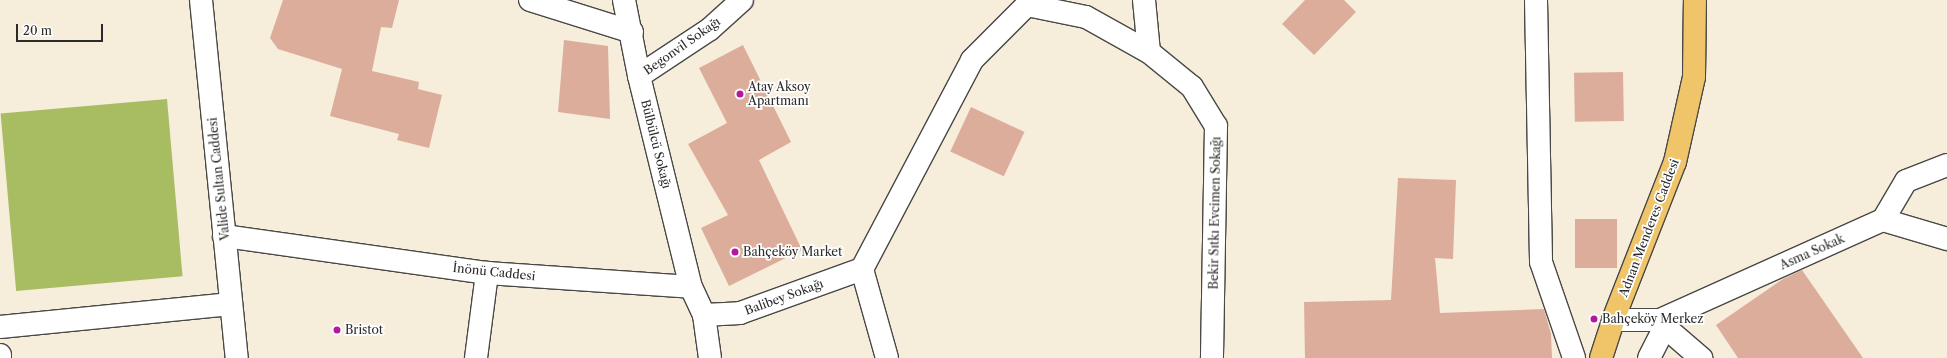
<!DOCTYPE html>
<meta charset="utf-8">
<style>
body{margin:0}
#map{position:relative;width:1947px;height:358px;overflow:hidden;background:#f6eddb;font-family:"Libre Caslon Text",serif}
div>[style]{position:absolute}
.green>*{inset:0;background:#a8bd62;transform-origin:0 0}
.building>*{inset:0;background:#ddad9c;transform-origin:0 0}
.roads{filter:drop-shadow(1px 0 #494845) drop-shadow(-1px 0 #494845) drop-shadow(0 1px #494845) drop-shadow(0 -1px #494845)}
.minor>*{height:22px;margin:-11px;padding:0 11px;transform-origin:11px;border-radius:11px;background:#fff}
.major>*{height:22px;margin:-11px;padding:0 11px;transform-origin:11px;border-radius:11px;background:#f0c469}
.dots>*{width:11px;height:11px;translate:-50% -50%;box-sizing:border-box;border:2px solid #fff;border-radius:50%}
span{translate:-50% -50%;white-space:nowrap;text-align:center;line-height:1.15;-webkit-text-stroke:3.5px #fff;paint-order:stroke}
.street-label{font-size:12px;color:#2b2b2b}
.poi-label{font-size:12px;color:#2b2b2b}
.left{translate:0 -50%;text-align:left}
.scale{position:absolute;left:16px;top:24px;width:87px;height:18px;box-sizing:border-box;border:2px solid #2b2b2b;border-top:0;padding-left:5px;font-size:12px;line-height:14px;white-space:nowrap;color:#2b2b2b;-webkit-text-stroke:3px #fff;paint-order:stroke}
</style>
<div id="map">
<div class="green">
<i style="left:167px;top:99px;width:178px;height:167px;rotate:85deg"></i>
</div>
<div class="building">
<i style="clip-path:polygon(283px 0,399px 0,392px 28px,381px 27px,372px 71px,419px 82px,418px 89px,442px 95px,429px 148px,397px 140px,399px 134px,330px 116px,342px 69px,278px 49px,270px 38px)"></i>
<i style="clip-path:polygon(1305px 0,1344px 0,1356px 12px,1314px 55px,1282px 24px)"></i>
<i style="clip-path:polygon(564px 40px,608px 46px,610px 119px,558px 112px)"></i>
<i style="clip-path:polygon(743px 45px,791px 142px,759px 160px,802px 250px,729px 286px,701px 228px,728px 215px,688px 144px,727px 123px,699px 68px)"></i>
<i style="left:1623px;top:72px;width:49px;height:49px;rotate:89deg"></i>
<i style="left:971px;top:107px;width:59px;height:49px;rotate:25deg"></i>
<i style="clip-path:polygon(1398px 178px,1456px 180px,1453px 259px,1435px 258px,1440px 313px,1544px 309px,1551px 334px,1552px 358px,1305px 358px,1304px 302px,1391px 300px)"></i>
<i style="left:1617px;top:219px;width:49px;height:42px;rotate:90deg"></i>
<i style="clip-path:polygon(1802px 270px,1863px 358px,1738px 358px,1716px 325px,1783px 279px)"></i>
</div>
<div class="roads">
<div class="minor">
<i style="left:201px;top:0;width:360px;rotate:84.3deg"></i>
<i style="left:530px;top:0;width:107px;rotate:17.4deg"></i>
<i style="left:624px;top:0;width:77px;rotate:78.8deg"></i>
<i style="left:639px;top:76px;width:217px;rotate:76.2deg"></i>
<i style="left:691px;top:287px;width:31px;rotate:65deg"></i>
<i style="left:704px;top:315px;width:43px;rotate:82.1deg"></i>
<i style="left:1144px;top:0;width:52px;rotate:84.5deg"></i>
<i style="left:1149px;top:52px;width:55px;rotate:39.1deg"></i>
<i style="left:1192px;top:87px;width:46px;rotate:58.4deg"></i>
<i style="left:1216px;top:126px;width:232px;rotate:91deg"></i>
<i style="left:1536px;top:0;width:262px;rotate:88.9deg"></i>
<i style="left:1541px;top:262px;width:102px;rotate:71deg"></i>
<i style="left:639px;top:76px;width:85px;rotate:-33.5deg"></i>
<i style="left:710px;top:29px;width:43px;rotate:-42.2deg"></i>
<i style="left:1883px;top:220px;width:67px;rotate:16.5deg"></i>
<i style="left:224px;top:236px;width:266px;rotate:8deg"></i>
<i style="left:487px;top:273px;width:204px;rotate:3.9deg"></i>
<i style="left:704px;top:315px;width:36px;rotate:-3deg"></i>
<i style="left:740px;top:313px;width:130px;rotate:-19.8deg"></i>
<i style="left:1613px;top:320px;width:47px"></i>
<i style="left:1660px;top:320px;width:9px;rotate:54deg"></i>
<i style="left:1665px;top:327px;width:48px;rotate:40.7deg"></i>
<i style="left:1660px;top:320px;width:244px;rotate:-24.2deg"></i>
<i style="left:1883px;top:220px;width:45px;rotate:-59.5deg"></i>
<i style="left:1906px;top:181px;width:44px;rotate:-21.3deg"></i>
<i style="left:0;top:327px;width:232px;rotate:-5.7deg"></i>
<i style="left:0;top:355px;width:3px;rotate:90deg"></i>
<i style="left:476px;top:358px;width:86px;rotate:-82.6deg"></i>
<i style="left:887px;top:358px;width:92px;rotate:-105.7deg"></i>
<i style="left:862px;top:269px;width:236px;rotate:-62.2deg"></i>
<i style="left:972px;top:60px;width:78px;rotate:-45deg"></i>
<i style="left:1027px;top:5px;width:60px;rotate:11.5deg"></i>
<i style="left:1086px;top:17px;width:72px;rotate:29.1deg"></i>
<i style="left:1649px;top:358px;width:35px;rotate:-63deg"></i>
</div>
<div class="major">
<i style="left:1601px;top:358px;width:40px;rotate:-72deg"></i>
<i style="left:1613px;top:320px;width:170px;rotate:-68.6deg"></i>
<i style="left:1675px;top:162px;width:87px;rotate:-77.4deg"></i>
<i style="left:1694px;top:77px;width:77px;rotate:-89.3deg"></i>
</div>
</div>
<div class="dots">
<i style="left:740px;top:94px;background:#b5179e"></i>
<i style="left:735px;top:252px;background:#b5179e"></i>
<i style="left:1594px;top:319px;background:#b5179e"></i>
<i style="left:337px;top:330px;background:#b5179e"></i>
</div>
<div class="street-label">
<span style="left:682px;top:46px;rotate:-35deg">Begonvil Sokağı</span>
<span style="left:656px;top:144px;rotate:76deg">Bülbülcü Sokağı</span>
<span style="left:219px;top:179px;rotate:-96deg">Valide Sultan Caddesi</span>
<span style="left:1215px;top:213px;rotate:-89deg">Bekir Sıtkı Evcimen Sokağı</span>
<span style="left:1649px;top:228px;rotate:-69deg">Adnan Menderes Caddesi</span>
<span style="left:1812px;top:252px;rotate:-24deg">Asma Sokak</span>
<span style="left:494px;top:272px;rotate:6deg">İnönü Caddesi</span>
<span style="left:784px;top:297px;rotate:-20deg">Balibey Sokağı</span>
</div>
<div class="poi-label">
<span class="left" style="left:748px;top:94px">Atay Aksoy<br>Apartmanı</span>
<span class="left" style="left:743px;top:252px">Bahçeköy Market</span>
<span class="left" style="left:1602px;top:319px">Bahçeköy Merkez</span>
<span class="left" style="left:345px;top:330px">Bristot</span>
</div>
<div class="scale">20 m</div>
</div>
